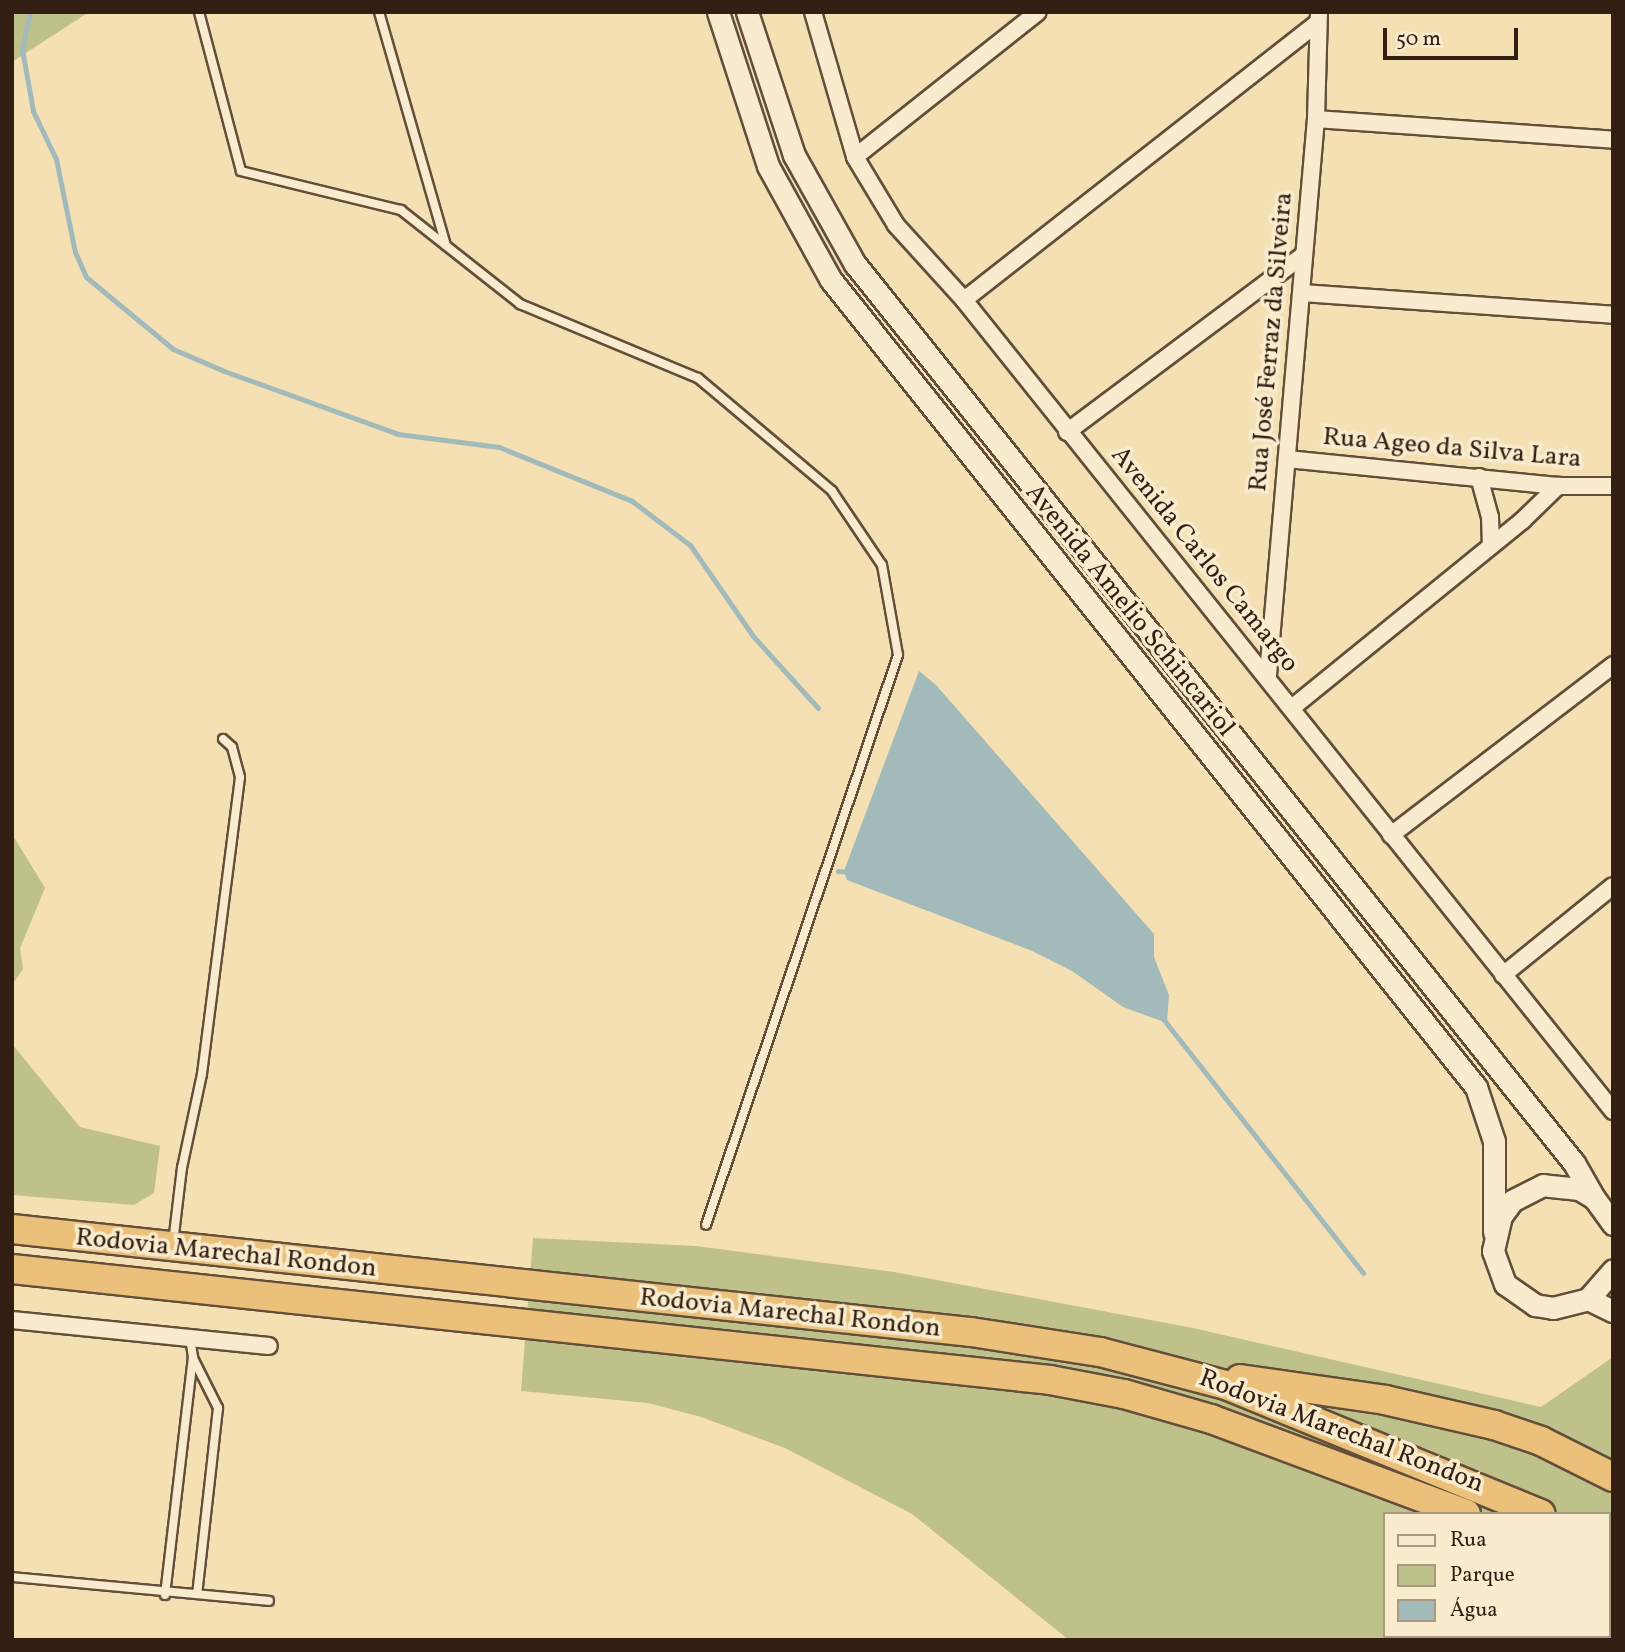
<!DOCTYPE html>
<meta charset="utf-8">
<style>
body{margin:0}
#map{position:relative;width:1625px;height:1652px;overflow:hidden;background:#f5e0b4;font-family:Vollkorn,serif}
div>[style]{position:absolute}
.green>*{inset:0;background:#bfc18a}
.water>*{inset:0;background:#a2bab9}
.stream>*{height:5px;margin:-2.5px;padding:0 2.5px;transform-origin:2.5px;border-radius:2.5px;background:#a2bab9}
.roads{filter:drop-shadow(2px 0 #634e3a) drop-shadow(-2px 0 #634e3a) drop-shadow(0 2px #634e3a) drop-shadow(0 -2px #634e3a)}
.lane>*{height:8px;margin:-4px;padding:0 4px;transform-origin:4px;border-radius:4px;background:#f8ebce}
.street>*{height:16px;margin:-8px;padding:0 8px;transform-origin:8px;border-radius:8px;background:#f8ebce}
.secondary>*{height:21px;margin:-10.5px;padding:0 10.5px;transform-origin:10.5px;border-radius:10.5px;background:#f8ebce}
.highway>*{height:28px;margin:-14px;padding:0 14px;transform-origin:14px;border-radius:14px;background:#eac07a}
span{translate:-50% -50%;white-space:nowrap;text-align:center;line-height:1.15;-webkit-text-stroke:7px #f8ebce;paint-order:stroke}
.street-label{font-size:26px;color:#321e12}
.frame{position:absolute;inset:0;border:14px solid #321e12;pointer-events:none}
.legend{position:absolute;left:1383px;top:1512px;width:228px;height:126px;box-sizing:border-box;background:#f8ebce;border:2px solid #a99983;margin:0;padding:9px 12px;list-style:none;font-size:21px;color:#321e12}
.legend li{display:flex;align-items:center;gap:14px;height:35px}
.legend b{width:35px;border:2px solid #a99983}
.scale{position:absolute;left:1383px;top:28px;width:135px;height:32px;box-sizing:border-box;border:4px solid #321e12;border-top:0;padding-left:9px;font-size:21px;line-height:24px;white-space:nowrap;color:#321e12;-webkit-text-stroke:5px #f8ebce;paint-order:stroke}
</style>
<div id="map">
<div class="green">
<i style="clip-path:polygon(12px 12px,89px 12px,12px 62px)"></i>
<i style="clip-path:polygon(12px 834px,45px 888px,20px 948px,23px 969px,12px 985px)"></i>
<i style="clip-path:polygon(12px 1044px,80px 1127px,160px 1146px,154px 1193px,134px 1205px,12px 1195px)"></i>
<i style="clip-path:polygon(evenodd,533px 1238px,696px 1246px,894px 1272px,1193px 1328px,1541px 1407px,1613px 1357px,1613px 1640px,1069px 1640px,912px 1514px,785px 1448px,701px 1417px,648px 1403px,521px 1391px,533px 1238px,1385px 1514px,1609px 1514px,1609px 1636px,1385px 1636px,1385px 1514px)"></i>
</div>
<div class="water">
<i style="clip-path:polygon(919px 671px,936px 685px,1154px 934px,1154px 957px,1169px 995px,1167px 1023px,1123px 1007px,1072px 971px,1030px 950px,847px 880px,844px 871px)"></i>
</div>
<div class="stream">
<i style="left:30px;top:12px;width:38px;rotate:102deg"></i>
<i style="left:22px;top:49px;width:63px;rotate:79.9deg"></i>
<i style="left:33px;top:111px;width:53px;rotate:64.4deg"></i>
<i style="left:56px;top:159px;width:95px;rotate:78.5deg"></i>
<i style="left:75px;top:252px;width:27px;rotate:66deg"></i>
<i style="left:86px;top:277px;width:113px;rotate:39.6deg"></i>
<i style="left:173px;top:349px;width:56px;rotate:23.3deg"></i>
<i style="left:224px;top:371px;width:185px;rotate:19.9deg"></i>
<i style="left:398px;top:434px;width:102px;rotate:7.3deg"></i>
<i style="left:499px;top:447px;width:144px;rotate:22.1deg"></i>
<i style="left:632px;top:501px;width:73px;rotate:37.2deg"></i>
<i style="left:690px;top:545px;width:111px;rotate:55.3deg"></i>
<i style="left:753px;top:636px;width:97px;rotate:47.9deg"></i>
<i style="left:838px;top:871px;width:12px;rotate:5deg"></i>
<i style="left:1164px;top:1020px;width:322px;rotate:51.8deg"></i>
</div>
<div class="roads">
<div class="lane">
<i style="left:199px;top:12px;width:164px;rotate:75.2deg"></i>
<i style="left:241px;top:171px;width:165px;rotate:13.7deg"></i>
<i style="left:401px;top:210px;width:152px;rotate:38.3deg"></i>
<i style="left:520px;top:304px;width:193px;rotate:22.6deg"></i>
<i style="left:698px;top:378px;width:175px;rotate:40.1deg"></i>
<i style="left:832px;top:491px;width:89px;rotate:56deg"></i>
<i style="left:882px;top:565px;width:91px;rotate:79.9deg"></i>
<i style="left:898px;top:655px;width:601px;rotate:108.62deg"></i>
<i style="left:379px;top:12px;width:242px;rotate:74deg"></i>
<i style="left:173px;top:1243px;width:76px;rotate:-83.2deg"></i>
<i style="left:182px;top:1168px;width:96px;rotate:-78deg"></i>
<i style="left:202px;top:1074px;width:299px;rotate:-82.7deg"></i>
<i style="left:240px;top:777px;width:31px;rotate:-105deg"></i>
<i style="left:232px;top:747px;width:12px;rotate:-138deg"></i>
<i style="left:190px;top:1338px;width:20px;rotate:81deg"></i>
<i style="left:193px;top:1358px;width:56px;rotate:63.4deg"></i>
<i style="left:218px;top:1408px;width:187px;rotate:96.4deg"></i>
<i style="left:12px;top:1577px;width:258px;rotate:5.3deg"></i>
<i style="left:165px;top:1595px;width:239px;rotate:-83.3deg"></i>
</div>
<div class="street">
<i style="left:813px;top:12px;width:151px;rotate:73.8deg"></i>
<i style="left:855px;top:157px;width:79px;rotate:58.9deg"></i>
<i style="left:896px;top:225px;width:101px;rotate:47.8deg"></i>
<i style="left:964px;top:300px;width:1039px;rotate:51.33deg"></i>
<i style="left:1316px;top:119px;width:298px;rotate:4deg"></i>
<i style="left:855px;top:157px;width:233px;rotate:-38.4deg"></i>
<i style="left:1302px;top:293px;width:312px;rotate:4deg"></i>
<i style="left:964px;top:300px;width:450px;rotate:-38.1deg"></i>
<i style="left:1067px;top:432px;width:296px;rotate:-36.8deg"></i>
<i style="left:1287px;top:459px;width:272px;rotate:5.7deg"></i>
<i style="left:1558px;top:486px;width:55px"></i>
<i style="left:1479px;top:477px;width:41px;rotate:74.6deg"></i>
<i style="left:1490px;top:517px;width:28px;rotate:88deg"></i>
<i style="left:1268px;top:675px;width:558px;rotate:-85.07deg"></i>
<i style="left:1316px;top:119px;width:107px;rotate:-88.4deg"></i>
<i style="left:1293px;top:707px;width:296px;rotate:-39.1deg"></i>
<i style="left:1523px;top:520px;width:49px;rotate:-44.2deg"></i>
<i style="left:1391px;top:835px;width:280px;rotate:-37.4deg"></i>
<i style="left:1503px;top:975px;width:141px;rotate:-39deg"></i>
<i style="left:12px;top:1320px;width:258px;rotate:5.8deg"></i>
</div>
<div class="secondary">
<i style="left:718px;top:12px;width:162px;rotate:72deg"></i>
<i style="left:768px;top:166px;width:130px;rotate:61.1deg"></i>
<i style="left:831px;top:280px;width:1033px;rotate:51.37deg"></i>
<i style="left:1476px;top:1087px;width:57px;rotate:71.6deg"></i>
<i style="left:1494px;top:1141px;width:91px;rotate:90deg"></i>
<i style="left:747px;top:12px;width:151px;rotate:71.8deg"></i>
<i style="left:794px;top:155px;width:125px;rotate:60.8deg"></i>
<i style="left:855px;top:264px;width:1151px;rotate:51.35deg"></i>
<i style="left:1574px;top:1163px;width:40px;rotate:60.3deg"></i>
<i style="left:1613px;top:1224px;width:32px;rotate:-126deg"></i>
<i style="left:1594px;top:1198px;width:17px;rotate:-149deg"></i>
<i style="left:1579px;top:1189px;width:36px;rotate:-174deg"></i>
<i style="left:1543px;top:1185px;width:35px;rotate:153deg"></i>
<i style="left:1512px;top:1201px;width:19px;rotate:126deg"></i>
<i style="left:1501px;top:1216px;width:36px;rotate:103deg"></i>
<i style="left:1493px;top:1251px;width:35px;rotate:70deg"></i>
<i style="left:1505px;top:1284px;width:37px;rotate:35deg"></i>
<i style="left:1535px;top:1305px;width:18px;rotate:9deg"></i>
<i style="left:1553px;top:1308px;width:36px;rotate:-14deg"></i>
<i style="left:1588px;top:1299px;width:38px;rotate:-49deg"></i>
<i style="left:1588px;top:1299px;width:28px;rotate:26deg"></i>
</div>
<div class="highway">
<i style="left:12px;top:1229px;width:965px;rotate:6.13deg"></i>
<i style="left:971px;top:1332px;width:131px;rotate:8.8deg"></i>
<i style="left:1100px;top:1352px;width:130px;rotate:14.7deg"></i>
<i style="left:1226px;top:1385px;width:340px;rotate:22.3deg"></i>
<i style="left:12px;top:1269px;width:1044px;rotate:6.1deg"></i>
<i style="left:1050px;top:1380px;width:75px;rotate:10.7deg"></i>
<i style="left:1124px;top:1394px;width:91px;rotate:16deg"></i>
<i style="left:1211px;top:1419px;width:272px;rotate:20.4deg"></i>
<i style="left:1240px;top:1379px;width:147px;rotate:8.2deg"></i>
<i style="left:1385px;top:1400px;width:112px;rotate:12.9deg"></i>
<i style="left:1494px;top:1425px;width:50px;rotate:18.8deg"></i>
<i style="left:1541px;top:1441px;width:80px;rotate:26.6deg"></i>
<i style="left:1609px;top:1553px;width:4px;rotate:27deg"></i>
<i style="left:1609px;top:1594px;width:4px;rotate:27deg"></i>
</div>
</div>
<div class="street-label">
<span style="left:1272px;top:342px;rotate:-85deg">Rua José Ferraz da Silveira</span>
<span style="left:1452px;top:449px;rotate:5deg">Rua Ageo da Silva Lara</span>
<span style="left:1204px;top:560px;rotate:51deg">Avenida Carlos Camargo</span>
<span style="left:1129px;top:611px;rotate:51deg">Avenida Amelio Schincariol</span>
<span style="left:226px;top:1254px;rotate:6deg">Rodovia Marechal Rondon</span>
<span style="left:790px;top:1314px;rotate:6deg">Rodovia Marechal Rondon</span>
<span style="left:1341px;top:1432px;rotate:21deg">Rodovia Marechal Rondon</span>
</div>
<div class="frame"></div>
<ul class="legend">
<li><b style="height:9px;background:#f8ebce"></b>Rua</li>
<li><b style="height:19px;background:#bfc18a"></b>Parque</li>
<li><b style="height:19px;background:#a2bab9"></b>Água</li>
</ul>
<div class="scale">50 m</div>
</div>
